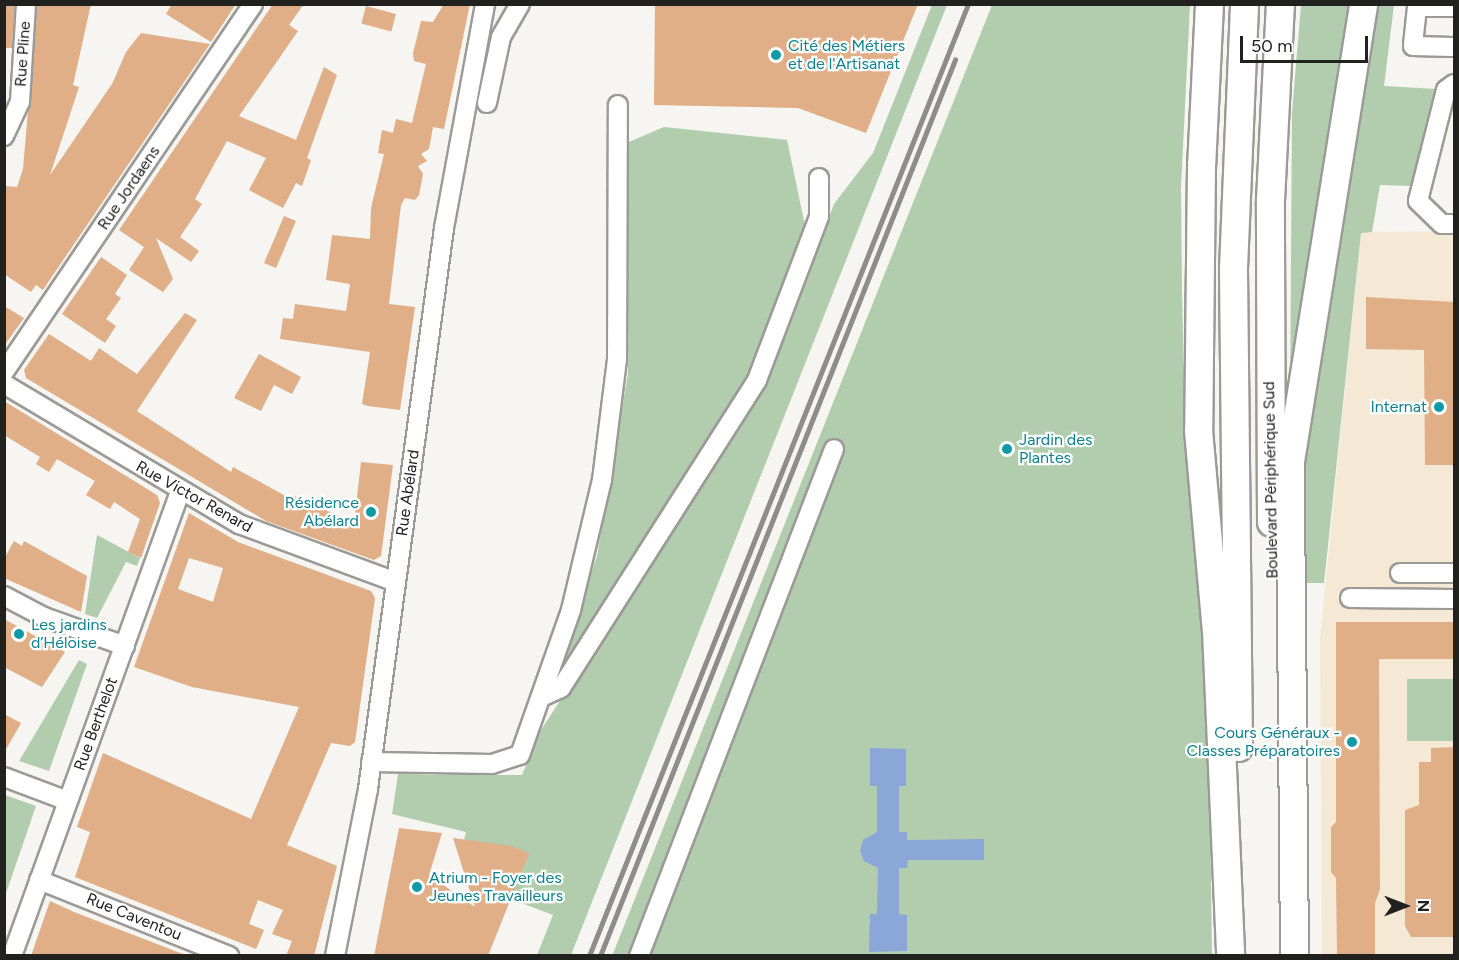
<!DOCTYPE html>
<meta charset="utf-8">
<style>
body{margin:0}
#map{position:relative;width:1459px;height:960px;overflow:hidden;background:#f6f5f1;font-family:Figtree,sans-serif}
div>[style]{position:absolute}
.education>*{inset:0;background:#f5e9d5}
.green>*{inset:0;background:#b2cdae;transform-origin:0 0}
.water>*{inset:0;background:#8aa7d8}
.building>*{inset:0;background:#e0af87;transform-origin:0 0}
.roads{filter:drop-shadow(2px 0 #9b9a97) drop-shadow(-2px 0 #9b9a97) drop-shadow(0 2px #9b9a97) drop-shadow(0 -2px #9b9a97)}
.minor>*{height:18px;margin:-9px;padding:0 9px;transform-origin:9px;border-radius:9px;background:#fff}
.highway>*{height:27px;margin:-13.5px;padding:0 13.5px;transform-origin:13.5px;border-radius:13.5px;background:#fff}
.rail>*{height:4.5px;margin:-2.25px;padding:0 2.25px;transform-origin:2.25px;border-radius:2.25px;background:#8d8d8a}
.dots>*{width:16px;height:16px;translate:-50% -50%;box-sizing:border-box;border:3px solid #fff;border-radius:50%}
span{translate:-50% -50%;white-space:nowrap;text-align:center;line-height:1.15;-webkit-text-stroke:4.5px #fff;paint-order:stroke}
.culture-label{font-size:16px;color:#0d838f}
.left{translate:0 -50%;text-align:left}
.right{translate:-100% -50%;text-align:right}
.street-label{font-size:16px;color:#212120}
.frame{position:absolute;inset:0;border:6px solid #212120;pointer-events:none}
.north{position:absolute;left:1375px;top:876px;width:60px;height:60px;-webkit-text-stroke:4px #fff;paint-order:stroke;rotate:90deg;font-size:16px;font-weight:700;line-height:24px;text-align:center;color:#212120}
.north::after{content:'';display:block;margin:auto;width:21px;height:27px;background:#212120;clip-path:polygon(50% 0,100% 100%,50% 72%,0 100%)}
.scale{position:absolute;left:1240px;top:36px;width:128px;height:27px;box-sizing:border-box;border:3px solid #212120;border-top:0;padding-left:8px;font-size:18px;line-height:21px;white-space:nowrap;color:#212120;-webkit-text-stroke:4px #fff;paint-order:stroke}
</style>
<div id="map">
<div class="education">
<i style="clip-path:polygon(1454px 231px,1454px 955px,1322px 956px,1320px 639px,1361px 232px)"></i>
</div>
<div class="green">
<i style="clip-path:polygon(932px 5px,947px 5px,571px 955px,537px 955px,553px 915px,511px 899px,464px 840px,466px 832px,392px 814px,398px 774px,522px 775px,541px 730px,764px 386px,834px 204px,873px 153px)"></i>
<i style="clip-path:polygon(992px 5px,1190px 5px,1181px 187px,1182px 293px,1185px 406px,1208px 654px,1212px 955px,612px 956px)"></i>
<i style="clip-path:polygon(1301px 5px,1350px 5px,1290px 409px,1292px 113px)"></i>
<i style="clip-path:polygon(1378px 5px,1394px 5px,1384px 86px,1437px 89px,1411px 186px,1380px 185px,1372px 232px,1361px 233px,1324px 583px,1301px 583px,1302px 458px)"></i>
<i style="clip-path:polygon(664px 127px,787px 140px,807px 235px,739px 399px,560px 675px,555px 674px,597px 556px,628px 373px,629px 142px)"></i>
<i style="clip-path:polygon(97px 535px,140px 558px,137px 566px,126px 562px,97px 618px,85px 614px)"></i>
<i style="clip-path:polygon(79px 660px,87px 664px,49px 771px,19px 761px)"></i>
<i style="left:1407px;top:679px;width:47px;height:62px"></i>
<i style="clip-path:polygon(5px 795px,36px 806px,5px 896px,4px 795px)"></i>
</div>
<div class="water">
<i style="clip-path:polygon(870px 748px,906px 749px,906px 786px,899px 786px,899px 832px,907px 832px,907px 840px,984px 839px,984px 860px,908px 860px,907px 868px,899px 868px,899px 914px,907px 915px,907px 951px,869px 952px,870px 914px,877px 914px,878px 868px,864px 861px,860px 851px,863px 840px,877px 832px,877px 786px,870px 786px)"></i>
</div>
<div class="building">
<i style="clip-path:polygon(4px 4px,15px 4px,12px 48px,4px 48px)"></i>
<i style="clip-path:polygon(37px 4px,91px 4px,73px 85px,79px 87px,50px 175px,112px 84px,126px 52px,141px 33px,210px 44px,49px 281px,43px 290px,36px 285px,31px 292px,4px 274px,4px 186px,17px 187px,23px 169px)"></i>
<i style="clip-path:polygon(172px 4px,236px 4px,211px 42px,166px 14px)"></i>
<i style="clip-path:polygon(273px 4px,304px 4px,289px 25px,298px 31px,239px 116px,296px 140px,324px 67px,337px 75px,307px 158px,311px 160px,302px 186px,296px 183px,283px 208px,249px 190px,266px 158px,227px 141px,195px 199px,202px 204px,180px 237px,199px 251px,191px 262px,156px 238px,173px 279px,163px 292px,129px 270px,144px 247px,119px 230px)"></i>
<i style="clip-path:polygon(444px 4px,470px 4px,444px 129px,433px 127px,429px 149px,421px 154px,427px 161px,418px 166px,423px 174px,419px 195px,415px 200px,405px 198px,401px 205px,389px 304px,415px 307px,400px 410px,368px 406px,362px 404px,370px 352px,280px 339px,283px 318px,293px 319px,295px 304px,346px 311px,350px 284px,326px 280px,332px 235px,370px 239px,371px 208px,384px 154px,378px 153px,382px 130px,393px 133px,396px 119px,412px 123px,426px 64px,414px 61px,413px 53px,421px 21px,433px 22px)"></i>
<i style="clip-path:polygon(655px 4px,918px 4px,866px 133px,798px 108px,654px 105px)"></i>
<i style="left:366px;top:6px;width:31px;height:18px;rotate:15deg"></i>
<i style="left:284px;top:216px;width:13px;height:51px;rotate:23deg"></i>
<i style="clip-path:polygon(101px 257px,127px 275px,115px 294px,121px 298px,106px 319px,116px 326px,105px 343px,62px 314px)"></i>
<i style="clip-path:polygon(1366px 297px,1455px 302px,1455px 465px,1425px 465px,1424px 350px,1366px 349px)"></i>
<i style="clip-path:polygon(4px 306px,24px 318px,4px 346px)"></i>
<i style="clip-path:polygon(185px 313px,197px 320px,137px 411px,231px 472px,233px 467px,291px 499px,292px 495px,354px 523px,361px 462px,393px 465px,381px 556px,374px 560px,266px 521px,26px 378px,24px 370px,49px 334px,91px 361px,99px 348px,137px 374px)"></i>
<i style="clip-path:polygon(259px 354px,301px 377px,292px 394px,274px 385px,261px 411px,234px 398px)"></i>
<i style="clip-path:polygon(4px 401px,157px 495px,160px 503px,141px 558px,128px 552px,140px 519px,114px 502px,110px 509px,86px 495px,95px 481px,57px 459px,49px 472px,36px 464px,40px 457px,4px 435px)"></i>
<i style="clip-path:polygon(evenodd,189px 513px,238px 542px,371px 591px,375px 598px,355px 742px,350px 746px,331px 743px,287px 845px,337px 866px,314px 956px,286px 956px,292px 941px,272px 934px,283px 910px,258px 900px,249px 924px,264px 930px,256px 949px,75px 877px,90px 832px,77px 827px,103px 753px,251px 819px,299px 707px,192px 687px,134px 667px,189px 513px,189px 558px,223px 568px,213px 602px,178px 589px,189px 558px)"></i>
<i style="clip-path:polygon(14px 541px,22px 546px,24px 541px,87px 576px,81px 612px,4px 578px,4px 559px)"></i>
<i style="clip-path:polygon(4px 619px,65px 652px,42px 687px,4px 667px)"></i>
<i style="clip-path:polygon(1336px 622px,1455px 622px,1455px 659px,1379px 659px,1380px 889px,1375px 903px,1375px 956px,1337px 956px,1336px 878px,1331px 872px,1331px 827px,1336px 822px)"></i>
<i style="clip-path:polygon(4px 714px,21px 723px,4px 753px)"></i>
<i style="clip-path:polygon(1455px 747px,1455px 937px,1411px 937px,1405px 926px,1405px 810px,1419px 805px,1419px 762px,1431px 762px,1431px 748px)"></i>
<i style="clip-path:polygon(399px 828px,442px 833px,429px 875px,475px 907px,453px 838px,512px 846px,529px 853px,488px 956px,374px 956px)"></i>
<i style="clip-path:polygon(50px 901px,74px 912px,188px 956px,31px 956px)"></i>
</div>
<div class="roads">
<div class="minor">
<i style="left:1454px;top:7px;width:37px;rotate:180deg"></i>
<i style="left:1417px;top:7px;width:39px;rotate:96deg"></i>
<i style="left:1413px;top:46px;width:41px;rotate:1.4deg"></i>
<i style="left:1454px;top:84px;width:10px;rotate:143deg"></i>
<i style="left:1446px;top:90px;width:114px;rotate:104.2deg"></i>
<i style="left:1418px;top:201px;width:33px;rotate:44deg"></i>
<i style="left:1442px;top:224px;width:12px"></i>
<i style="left:487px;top:103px;width:67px;rotate:-78deg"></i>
<i style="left:501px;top:37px;width:38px;rotate:-60deg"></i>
<i style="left:4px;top:136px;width:38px;rotate:-65deg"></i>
<i style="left:20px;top:102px;width:98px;rotate:-86.5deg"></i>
<i style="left:4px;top:372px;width:444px;rotate:-55.9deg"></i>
<i style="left:4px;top:384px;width:274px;rotate:30.8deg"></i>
<i style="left:239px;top:524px;width:167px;rotate:20.3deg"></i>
<i style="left:1400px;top:573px;width:54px"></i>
<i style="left:4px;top:596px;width:45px;rotate:27.7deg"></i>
<i style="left:44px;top:617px;width:86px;rotate:19.7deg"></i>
<i style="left:1350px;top:598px;width:104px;rotate:0.6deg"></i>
<i style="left:541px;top:697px;width:22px;rotate:-24deg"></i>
<i style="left:561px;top:688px;width:365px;rotate:-57.5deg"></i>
<i style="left:757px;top:380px;width:174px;rotate:-69.2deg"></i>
<i style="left:819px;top:217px;width:39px;rotate:-90deg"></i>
<i style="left:371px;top:762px;width:121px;rotate:0.9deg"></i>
<i style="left:492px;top:764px;width:29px;rotate:-18deg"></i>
<i style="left:520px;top:755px;width:154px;rotate:-70.6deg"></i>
<i style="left:571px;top:610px;width:134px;rotate:-76.6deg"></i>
<i style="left:602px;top:480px;width:121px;rotate:-82.9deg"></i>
<i style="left:617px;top:360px;width:255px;rotate:-89.8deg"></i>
<i style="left:4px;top:777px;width:68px;rotate:20.6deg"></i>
<i style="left:39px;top:880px;width:205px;rotate:21.8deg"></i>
<i style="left:12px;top:956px;width:493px;rotate:-70.1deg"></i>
<i style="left:335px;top:956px;width:170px;rotate:-78.8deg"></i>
<i style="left:368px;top:789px;width:566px;rotate:-82.28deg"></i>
<i style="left:444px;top:228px;width:228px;rotate:-79.6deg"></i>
<i style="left:639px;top:956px;width:543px;rotate:-68.96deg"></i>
</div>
<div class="highway">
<i style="left:1209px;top:4px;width:161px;rotate:92.8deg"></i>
<i style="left:1201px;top:165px;width:265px;rotate:90.6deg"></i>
<i style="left:1198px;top:430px;width:201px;rotate:84.9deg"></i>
<i style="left:1216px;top:630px;width:326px;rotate:87.5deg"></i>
<i style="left:1271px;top:522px;width:322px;rotate:-90.2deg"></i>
<i style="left:1270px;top:200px;width:196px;rotate:-87.1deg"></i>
<i style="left:1238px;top:747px;width:479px;rotate:-90.6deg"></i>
<i style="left:1233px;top:268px;width:264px;rotate:-87.6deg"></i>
<i style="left:1294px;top:956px;width:495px;rotate:-90.5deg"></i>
<i style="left:1290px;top:461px;width:463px;rotate:-80.9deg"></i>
</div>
</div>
<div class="rail">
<i style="left:589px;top:956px;width:1025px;rotate:-68.29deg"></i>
<i style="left:600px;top:956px;width:964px;rotate:-68.39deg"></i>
</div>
<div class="dots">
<i style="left:776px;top:55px;background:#0f9aa8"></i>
<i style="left:1439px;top:407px;background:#0f9aa8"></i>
<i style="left:1007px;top:449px;background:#0f9aa8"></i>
<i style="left:371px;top:512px;background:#0f9aa8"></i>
<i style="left:19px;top:634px;background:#0f9aa8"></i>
<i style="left:1352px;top:742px;background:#0f9aa8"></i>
<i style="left:417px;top:887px;background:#0f9aa8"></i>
</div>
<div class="culture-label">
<span class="left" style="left:788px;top:55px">Cité des Métiers<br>et de l'Artisanat</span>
<span class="right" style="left:1427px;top:407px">Internat</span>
<span class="left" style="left:1019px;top:449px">Jardin des<br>Plantes</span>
<span class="right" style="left:359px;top:512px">Résidence<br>Abélard</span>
<span class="left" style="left:31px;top:634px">Les jardins<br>d’Héloise</span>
<span class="right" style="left:1340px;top:742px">Cours Généraux -<br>Classes Préparatoires</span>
<span class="left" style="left:429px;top:887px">Atrium - Foyer des<br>Jeunes Travailleurs</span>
</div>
<div class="street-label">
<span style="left:23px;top:54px;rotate:-86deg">Rue Pline</span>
<span style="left:129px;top:188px;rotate:-56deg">Rue Jordaens</span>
<span style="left:1271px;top:480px;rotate:-91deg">Boulevard Périphérique Sud</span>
<span style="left:408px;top:493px;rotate:-82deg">Rue Abélard</span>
<span style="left:194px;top:497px;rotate:29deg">Rue Victor Renard</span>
<span style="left:96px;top:724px;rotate:-70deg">Rue Berthelot</span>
<span style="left:134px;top:917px;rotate:22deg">Rue Caventou</span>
</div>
<div class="frame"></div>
<div class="north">N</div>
<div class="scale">50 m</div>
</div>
